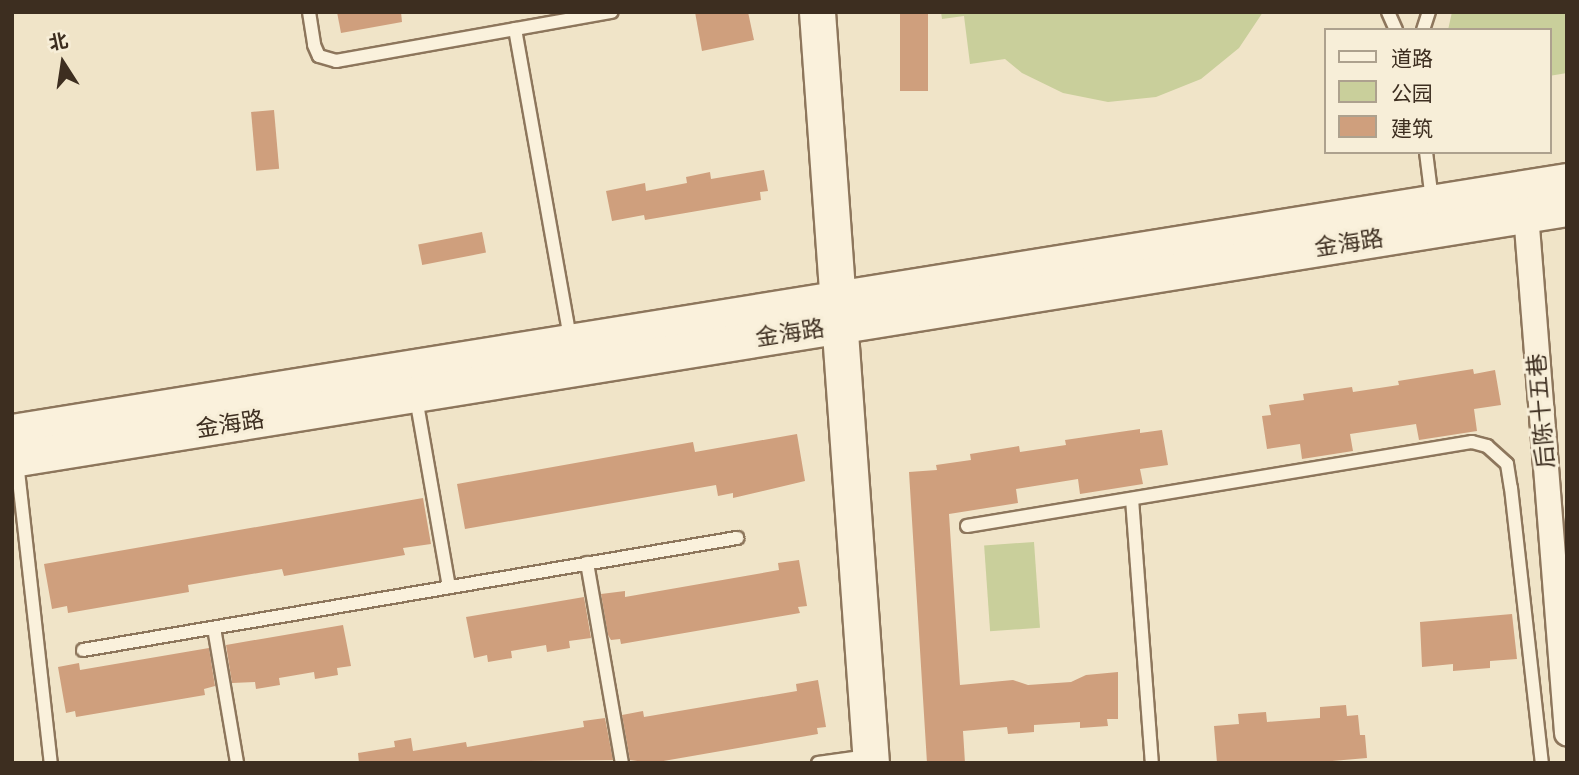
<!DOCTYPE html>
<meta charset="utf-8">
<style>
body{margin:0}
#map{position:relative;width:1579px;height:775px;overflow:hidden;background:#f0e4c8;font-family:Bitter,"Noto Sans SC",serif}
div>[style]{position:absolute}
.green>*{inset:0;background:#c9cf9b;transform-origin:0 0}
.building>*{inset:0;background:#cf9f7d;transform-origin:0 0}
.roads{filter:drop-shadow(2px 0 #8d765c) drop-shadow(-2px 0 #8d765c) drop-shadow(0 2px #8d765c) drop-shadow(0 -2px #8d765c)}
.lane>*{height:12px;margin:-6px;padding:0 6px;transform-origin:6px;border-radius:6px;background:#faf1dc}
.street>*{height:24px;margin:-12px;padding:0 12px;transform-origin:12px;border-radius:12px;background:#faf1dc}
.secondary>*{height:35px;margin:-17.5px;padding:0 17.5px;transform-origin:17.5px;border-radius:17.5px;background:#faf1dc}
span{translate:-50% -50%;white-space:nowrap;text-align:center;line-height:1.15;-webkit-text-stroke:6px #f7eed8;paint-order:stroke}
.street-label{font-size:23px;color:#3d2e20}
.frame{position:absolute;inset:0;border:14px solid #3d2e20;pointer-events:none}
.legend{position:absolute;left:1324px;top:28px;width:228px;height:126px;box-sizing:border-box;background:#f7eed8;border:2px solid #ada18e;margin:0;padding:9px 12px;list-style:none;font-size:21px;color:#3d2e20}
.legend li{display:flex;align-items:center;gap:14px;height:35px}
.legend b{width:35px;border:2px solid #ada18e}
.north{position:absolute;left:28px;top:28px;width:70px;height:70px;-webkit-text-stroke:5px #f7eed8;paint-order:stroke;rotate:348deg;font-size:19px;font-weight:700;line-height:28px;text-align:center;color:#3d2e20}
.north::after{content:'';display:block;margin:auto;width:24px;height:32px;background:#3d2e20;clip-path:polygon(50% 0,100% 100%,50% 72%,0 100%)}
</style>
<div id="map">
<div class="green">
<i style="clip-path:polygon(941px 12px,1263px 12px,1239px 48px,1201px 79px,1156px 97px,1108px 102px,1063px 93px,1022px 73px,1005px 59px,970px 64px,964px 16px,942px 19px)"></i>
<i style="clip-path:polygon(1452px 12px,1567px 12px,1567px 73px,1549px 76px,1549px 30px,1448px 30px)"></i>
<i style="left:1034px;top:542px;width:86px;height:50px;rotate:86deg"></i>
</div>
<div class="building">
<i style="clip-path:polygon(337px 12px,401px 12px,402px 22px,341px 33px)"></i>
<i style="clip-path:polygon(695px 12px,748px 12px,754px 40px,702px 51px)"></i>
<i style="left:900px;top:12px;width:28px;height:79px"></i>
<i style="left:274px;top:110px;width:59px;height:23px;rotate:85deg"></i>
<i style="clip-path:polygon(764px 170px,768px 191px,760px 192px,761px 200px,645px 220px,644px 215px,612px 221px,606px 191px,645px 183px,646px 191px,687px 183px,686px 177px,710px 172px,711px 179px)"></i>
<i style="left:482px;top:232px;width:21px;height:65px;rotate:79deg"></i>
<i style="clip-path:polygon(1473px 369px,1474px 374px,1495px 370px,1501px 405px,1474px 409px,1477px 431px,1419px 440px,1416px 424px,1350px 434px,1353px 451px,1302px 459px,1300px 444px,1267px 449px,1262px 416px,1271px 415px,1269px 405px,1304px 400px,1303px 394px,1352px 387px,1353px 392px,1399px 385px,1398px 381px)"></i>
<i style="clip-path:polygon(1140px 429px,1140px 433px,1162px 430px,1168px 465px,1140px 469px,1143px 484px,1080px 494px,1078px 479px,1016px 489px,1018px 503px,949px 514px,960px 685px,1013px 680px,1028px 685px,1071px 682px,1086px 675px,1118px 672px,1118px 719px,1107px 719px,1108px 726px,1080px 728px,1080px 722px,1034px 725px,1034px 732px,1008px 734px,1007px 727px,963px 731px,965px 763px,927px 763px,909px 472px,937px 470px,936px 465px,971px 460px,970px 454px,1019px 446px,1020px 452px,1066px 445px,1065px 440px)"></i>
<i style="clip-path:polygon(797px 434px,805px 481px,733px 498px,733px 493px,718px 496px,716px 485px,465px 529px,457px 484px,693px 442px,695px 452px)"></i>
<i style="clip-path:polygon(423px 498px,431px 544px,403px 548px,405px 555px,284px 576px,282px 569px,264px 572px,188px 585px,189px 592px,68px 613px,67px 606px,52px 609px,44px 564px)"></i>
<i style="clip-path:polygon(799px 560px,807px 606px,798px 607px,800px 613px,621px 644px,620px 639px,611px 640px,608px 635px,601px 594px,625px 591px,625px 597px,779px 570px,778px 563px)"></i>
<i style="clip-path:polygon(584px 597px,591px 638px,569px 641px,570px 648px,547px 652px,546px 645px,511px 651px,512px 658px,488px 662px,487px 655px,474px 658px,466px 617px)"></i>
<i style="clip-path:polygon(1512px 614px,1517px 659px,1490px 661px,1490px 668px,1453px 671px,1453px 664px,1422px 667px,1420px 622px)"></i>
<i style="clip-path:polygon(343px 625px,351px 666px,337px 668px,338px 675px,315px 679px,314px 672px,279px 678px,280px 685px,256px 689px,255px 682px,232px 683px,226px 645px)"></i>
<i style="clip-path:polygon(209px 648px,215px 686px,204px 689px,205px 695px,76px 717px,75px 711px,66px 713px,58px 667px,79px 663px,80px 670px)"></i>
<i style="clip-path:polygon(818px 680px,826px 727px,817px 728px,818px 734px,652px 763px,630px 760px,622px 715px,643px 711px,644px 717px,797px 691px,796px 684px)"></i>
<i style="clip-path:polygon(1346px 705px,1347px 716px,1358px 715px,1360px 735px,1365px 735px,1367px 758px,1309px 763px,1217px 763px,1214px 726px,1239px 724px,1238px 714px,1266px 712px,1267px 722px,1320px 718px,1320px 707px)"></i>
<i style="clip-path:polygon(605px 718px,613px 760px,359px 763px,358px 753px,395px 747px,394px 741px,411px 738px,413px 751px,466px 742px,467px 747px,584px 727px,583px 721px)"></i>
</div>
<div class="roads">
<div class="lane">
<i style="left:309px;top:12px;width:33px;rotate:81deg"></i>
<i style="left:314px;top:45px;width:12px;rotate:66deg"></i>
<i style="left:319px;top:56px;width:18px;rotate:16deg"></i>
<i style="left:336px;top:61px;width:280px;rotate:-10.1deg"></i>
<i style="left:1388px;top:12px;width:20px;rotate:66deg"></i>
<i style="left:515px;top:29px;width:315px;rotate:79.9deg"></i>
<i style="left:1423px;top:30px;width:19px;rotate:-72deg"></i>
<i style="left:1426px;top:152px;width:48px;rotate:82.9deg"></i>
<i style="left:416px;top:398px;width:192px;rotate:80.1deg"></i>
<i style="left:17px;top:462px;width:303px;rotate:83.6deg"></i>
<i style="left:1132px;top:499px;width:265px;rotate:85.7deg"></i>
<i style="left:967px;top:526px;width:512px;rotate:-9.44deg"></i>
<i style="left:1472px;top:442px;width:16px;rotate:15deg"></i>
<i style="left:1487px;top:446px;width:27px;rotate:42deg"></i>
<i style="left:1507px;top:464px;width:24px;rotate:81deg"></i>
<i style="left:1511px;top:488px;width:277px;rotate:83.6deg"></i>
<i style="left:587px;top:563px;width:203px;rotate:80.1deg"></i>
<i style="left:214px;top:628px;width:137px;rotate:80.3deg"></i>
<i style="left:83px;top:650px;width:664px;rotate:-9.72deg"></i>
<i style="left:818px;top:763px;width:49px;rotate:-8.1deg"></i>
</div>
<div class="street">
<i style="left:1526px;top:214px;width:521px;rotate:85.48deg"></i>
</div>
<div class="secondary">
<i style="left:817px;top:12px;width:753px;rotate:85.89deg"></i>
<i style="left:12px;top:432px;width:1575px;rotate:-9.17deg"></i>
<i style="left:12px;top:459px;width:1575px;rotate:-9.17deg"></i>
</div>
</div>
<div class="street-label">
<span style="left:1349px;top:243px;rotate:-9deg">金海路</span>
<span style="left:790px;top:333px;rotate:-9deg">金海路</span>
<span style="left:1541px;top:411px;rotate:-95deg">后陈十五巷</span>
<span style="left:230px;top:424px;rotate:-9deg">金海路</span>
</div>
<div class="frame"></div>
<ul class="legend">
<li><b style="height:9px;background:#faf1dc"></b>道路</li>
<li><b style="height:19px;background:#c9cf9b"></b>公园</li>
<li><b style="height:19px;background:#cf9f7d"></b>建筑</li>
</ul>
<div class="north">北</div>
</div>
